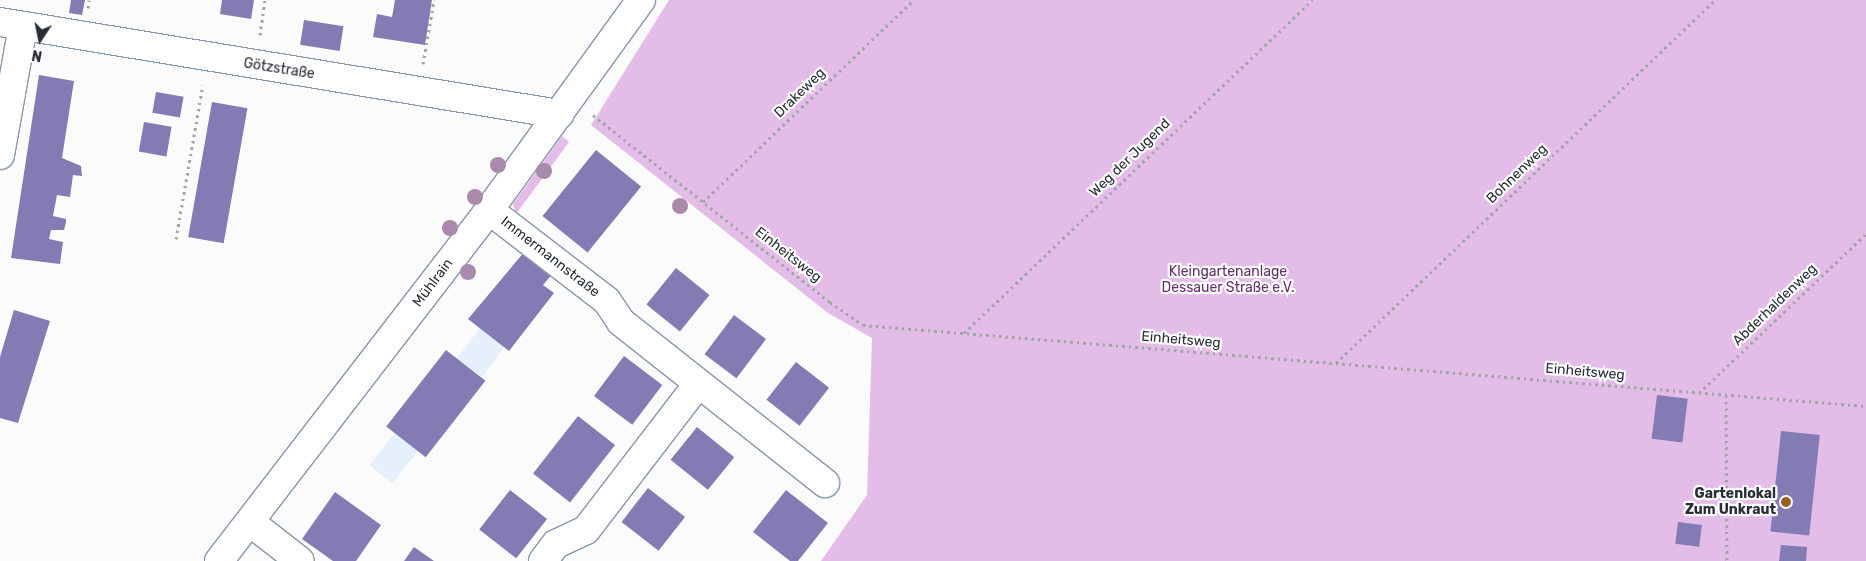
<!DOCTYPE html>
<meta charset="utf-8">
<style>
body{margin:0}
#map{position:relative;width:1866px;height:561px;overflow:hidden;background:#fbfbfb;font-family:Rubik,sans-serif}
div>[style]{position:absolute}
.built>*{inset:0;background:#e6effc;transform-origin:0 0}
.green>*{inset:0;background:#e3bce7}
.building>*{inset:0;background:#837bb3;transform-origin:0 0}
.path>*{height:3px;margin-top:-1.5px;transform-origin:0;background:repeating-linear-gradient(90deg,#a2a5a8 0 2.5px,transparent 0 6.5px)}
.roads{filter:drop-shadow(1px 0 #8698b0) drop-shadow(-1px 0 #8698b0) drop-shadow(0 1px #8698b0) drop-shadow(0 -1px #8698b0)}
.minor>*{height:28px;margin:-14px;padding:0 14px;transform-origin:14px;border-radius:14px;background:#fff}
.trees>*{width:16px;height:16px;margin:-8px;border-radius:50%;background:#a88bab}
.dots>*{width:14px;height:14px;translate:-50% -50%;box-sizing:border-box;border:2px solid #fff;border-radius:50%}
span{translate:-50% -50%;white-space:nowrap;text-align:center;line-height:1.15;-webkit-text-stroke:4.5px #fff;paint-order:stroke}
.street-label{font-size:14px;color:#272e37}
.park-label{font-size:14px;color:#652f6a}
.poi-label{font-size:14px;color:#272e37;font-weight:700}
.right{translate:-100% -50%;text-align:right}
.north{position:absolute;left:15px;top:15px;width:50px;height:50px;-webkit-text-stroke:4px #fff;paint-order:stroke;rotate:191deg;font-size:14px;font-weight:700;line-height:20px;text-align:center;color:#272e37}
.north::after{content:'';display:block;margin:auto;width:18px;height:22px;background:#272e37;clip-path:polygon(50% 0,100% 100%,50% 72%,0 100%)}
</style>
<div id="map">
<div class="built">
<i style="left:480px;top:328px;width:31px;height:38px;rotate:37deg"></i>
<i style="left:395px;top:433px;width:29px;height:41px;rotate:38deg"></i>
</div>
<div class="green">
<i style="clip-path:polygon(669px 0,1866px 0,1866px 561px,821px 561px,867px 495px,872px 338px,828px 313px,591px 125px)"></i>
<i style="clip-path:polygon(562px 136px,569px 142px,516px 214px,513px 204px)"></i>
</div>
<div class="building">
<i style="clip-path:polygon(71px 0,85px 0,82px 15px,69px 13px)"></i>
<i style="clip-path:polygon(222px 0,254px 0,251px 19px,220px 14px)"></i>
<i style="clip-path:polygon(395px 0,432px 0,425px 45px,373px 37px,377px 14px,392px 17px)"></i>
<i style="left:304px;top:20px;width:40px;height:25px;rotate:9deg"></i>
<i style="clip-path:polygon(39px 75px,74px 81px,62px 158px,81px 166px,82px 176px,73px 175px,70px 197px,57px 195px,53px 216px,66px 219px,66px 222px,64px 230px,51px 230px,49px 239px,63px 242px,60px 264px,11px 258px)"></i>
<i style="left:156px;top:92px;width:28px;height:21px;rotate:10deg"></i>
<i style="left:212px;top:102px;width:36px;height:137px;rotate:10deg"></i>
<i style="left:144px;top:122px;width:28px;height:30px;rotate:10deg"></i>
<i style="left:596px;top:150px;width:58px;height:85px;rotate:39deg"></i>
<i style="clip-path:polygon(525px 251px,553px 273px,543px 285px,554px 293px,509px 351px,468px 319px)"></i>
<i style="left:676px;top:268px;width:43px;height:47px;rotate:39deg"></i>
<i style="clip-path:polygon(14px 310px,50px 321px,18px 423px,0 418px,0 357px)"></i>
<i style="left:734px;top:315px;width:40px;height:49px;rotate:37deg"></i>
<i style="left:446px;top:350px;width:50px;height:97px;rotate:38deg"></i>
<i style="left:624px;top:356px;width:48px;height:50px;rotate:37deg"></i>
<i style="left:796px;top:362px;width:42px;height:48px;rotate:38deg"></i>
<i style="left:1657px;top:395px;width:31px;height:44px;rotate:7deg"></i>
<i style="left:578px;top:416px;width:47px;height:73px;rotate:38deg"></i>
<i style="left:697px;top:427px;width:48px;height:42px;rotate:39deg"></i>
<i style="left:1781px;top:431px;width:39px;height:101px;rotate:6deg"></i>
<i style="left:648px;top:488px;width:47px;height:43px;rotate:38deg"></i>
<i style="left:510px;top:490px;width:47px;height:50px;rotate:38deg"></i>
<i style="clip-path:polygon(786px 490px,828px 523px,798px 561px,790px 561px,753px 532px)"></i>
<i style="clip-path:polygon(335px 492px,381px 525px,356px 561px,333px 561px,302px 539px)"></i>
<i style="left:1678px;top:522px;width:24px;height:22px;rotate:7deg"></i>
<i style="clip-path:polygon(1781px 545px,1807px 547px,1806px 561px,1779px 561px)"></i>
<i style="clip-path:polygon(414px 547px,434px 561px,404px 561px)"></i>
</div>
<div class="path">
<i style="left:88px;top:8px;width:8px;rotate:-83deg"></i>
<i style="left:260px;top:35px;width:35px;rotate:-82deg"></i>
<i style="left:423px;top:64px;width:65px;rotate:-80.2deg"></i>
<i style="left:593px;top:115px;width:302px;rotate:38.3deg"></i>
<i style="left:830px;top:302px;width:40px;rotate:34.9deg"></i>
<i style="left:863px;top:325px;width:1006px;rotate:4.62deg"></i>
<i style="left:703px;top:202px;width:292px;rotate:-43.8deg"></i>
<i style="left:176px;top:239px;width:156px;rotate:-80.1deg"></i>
<i style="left:964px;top:333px;width:482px;rotate:-43.7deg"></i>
<i style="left:1336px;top:363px;width:525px;rotate:-43.76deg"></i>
<i style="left:1699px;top:393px;width:231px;rotate:-43.6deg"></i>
<i style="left:1726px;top:395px;width:166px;rotate:89.7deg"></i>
</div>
<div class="roads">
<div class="minor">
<i style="left:0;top:22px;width:567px;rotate:9.35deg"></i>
<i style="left:0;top:155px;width:131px;rotate:-79.9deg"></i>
<i style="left:489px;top:210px;width:149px;rotate:37.6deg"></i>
<i style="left:607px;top:301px;width:25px;rotate:56deg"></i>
<i style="left:621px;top:322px;width:260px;rotate:38.3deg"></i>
<i style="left:250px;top:522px;width:63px;rotate:38deg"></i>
<i style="left:219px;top:561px;width:443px;rotate:-52.4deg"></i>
<i style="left:489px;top:210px;width:259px;rotate:-54.1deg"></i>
<i style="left:543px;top:561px;width:21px;rotate:-53deg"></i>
<i style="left:556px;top:544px;width:33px;rotate:-25deg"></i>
<i style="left:586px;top:530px;width:184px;rotate:-52.5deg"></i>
</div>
</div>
<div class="trees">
<i style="left:498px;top:165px"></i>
<i style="left:544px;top:171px"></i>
<i style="left:475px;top:197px"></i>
<i style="left:680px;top:206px"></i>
<i style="left:450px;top:228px"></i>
<i style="left:468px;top:272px"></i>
</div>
<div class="dots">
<i style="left:1786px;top:502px;background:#9a611e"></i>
</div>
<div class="street-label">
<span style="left:279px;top:69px;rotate:9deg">Götzstraße</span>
<span style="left:800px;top:93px;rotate:-44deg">Drakeweg</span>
<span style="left:1130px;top:158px;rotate:-44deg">Weg der Jugend</span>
<span style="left:1517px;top:174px;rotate:-44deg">Bohnenweg</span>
<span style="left:788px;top:255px;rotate:38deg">Einheitsweg</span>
<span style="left:550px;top:257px;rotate:38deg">Immermannstraße</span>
<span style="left:433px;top:283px;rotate:-53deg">Mühlrain</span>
<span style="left:1775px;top:305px;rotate:-44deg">Abderhaldenweg</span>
<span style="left:1181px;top:340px;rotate:5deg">Einheitsweg</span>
<span style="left:1585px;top:372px;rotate:5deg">Einheitsweg</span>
</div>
<div class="park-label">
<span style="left:1228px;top:280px">Kleingartenanlage<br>Dessauer Straße e.V.</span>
</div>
<div class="poi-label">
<span class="right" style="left:1776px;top:502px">Gartenlokal<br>Zum Unkraut</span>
</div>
<div class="north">N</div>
</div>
